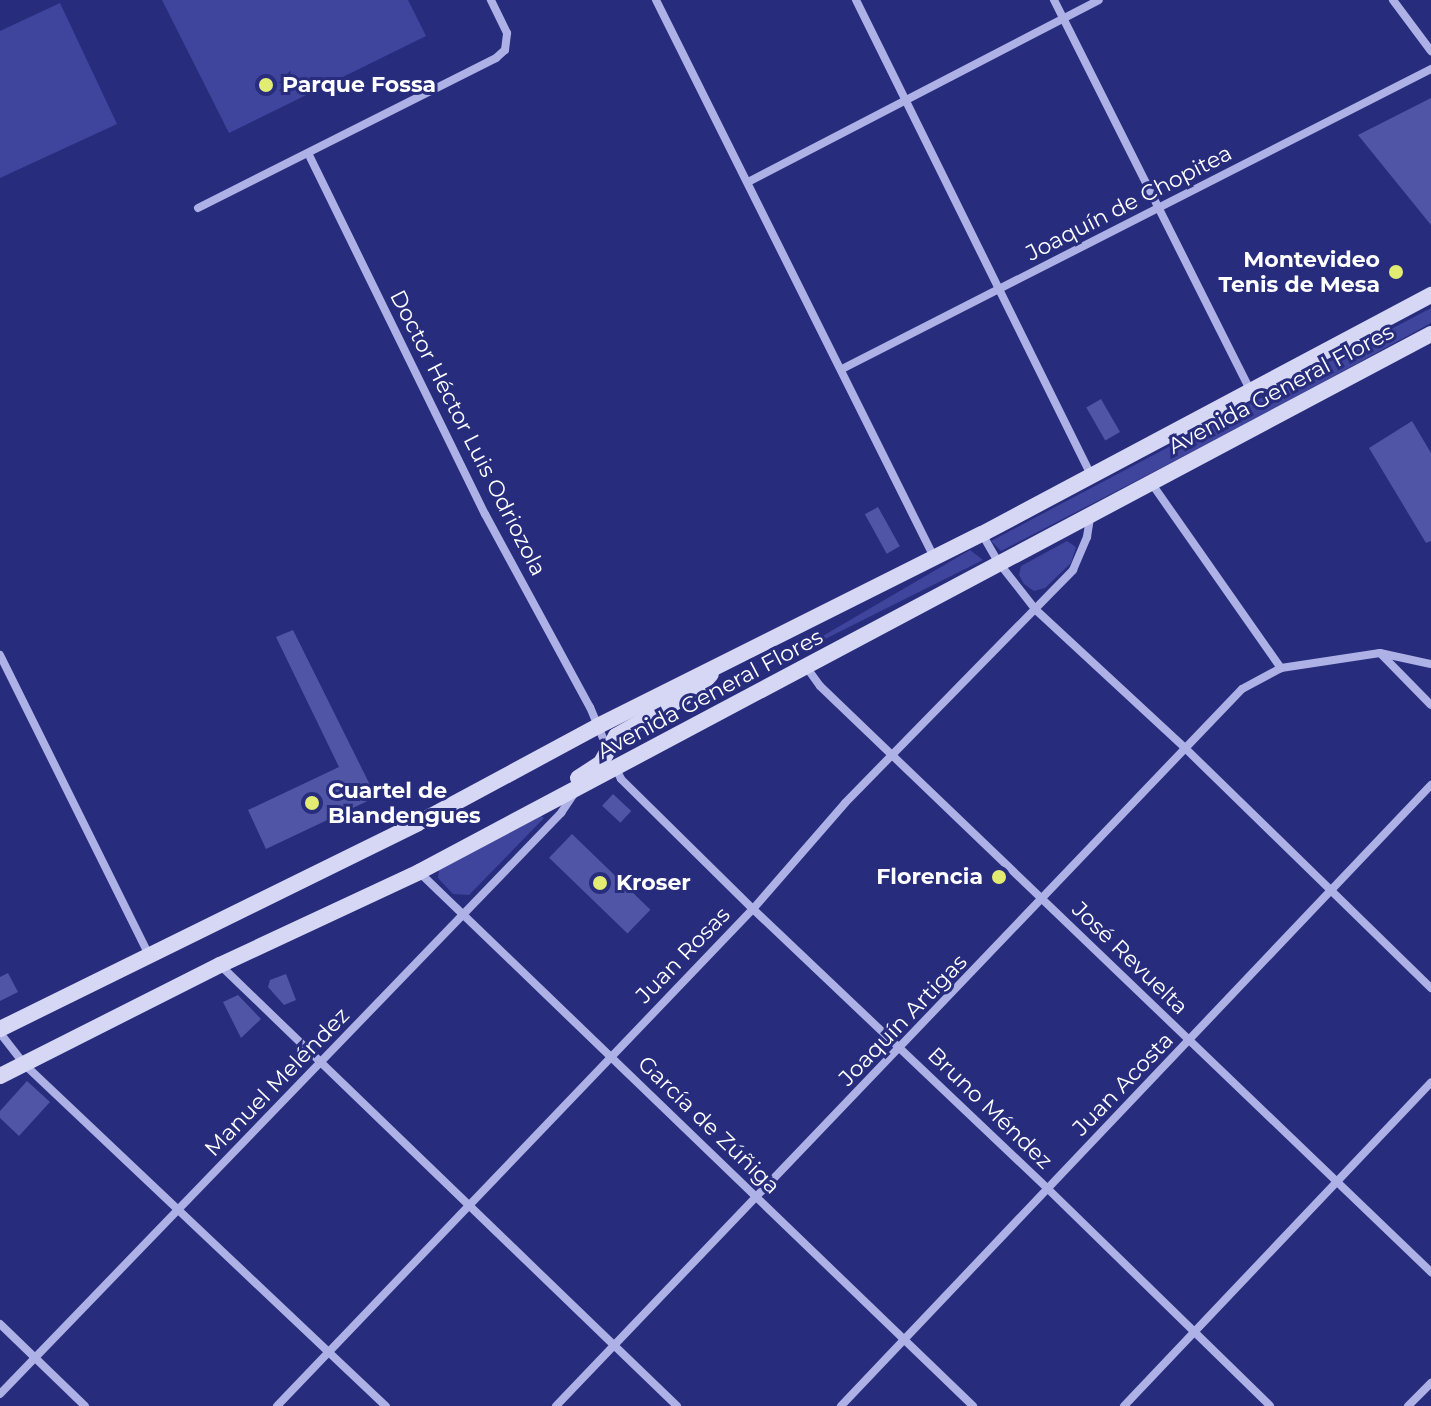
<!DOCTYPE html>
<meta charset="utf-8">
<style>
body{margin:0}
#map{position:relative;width:1431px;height:1406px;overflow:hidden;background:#272c7d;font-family:Montserrat,sans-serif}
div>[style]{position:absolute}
.green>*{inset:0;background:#3f459c}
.building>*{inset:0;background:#5055a5;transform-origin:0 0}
.minor>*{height:8px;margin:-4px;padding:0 4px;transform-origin:4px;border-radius:4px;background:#adb1e5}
.secondary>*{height:16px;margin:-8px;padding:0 8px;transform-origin:8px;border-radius:8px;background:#d6d7f5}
.dots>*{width:22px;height:22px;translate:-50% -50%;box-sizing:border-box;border:4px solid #272c7d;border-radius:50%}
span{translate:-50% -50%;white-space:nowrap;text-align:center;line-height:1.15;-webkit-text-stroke:6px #272c7d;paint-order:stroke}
.poi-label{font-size:22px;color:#fff;font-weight:700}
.left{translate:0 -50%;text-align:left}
.right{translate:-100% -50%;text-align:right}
.street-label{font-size:22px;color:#fff}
</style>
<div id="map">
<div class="green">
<i style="clip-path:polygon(162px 0,408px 0,426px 36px,229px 133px)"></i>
<i style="clip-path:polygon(60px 3px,117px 124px,0 178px,0 31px)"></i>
<i style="clip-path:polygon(1431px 308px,1431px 323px,1263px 415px,1001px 551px,991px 541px)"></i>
<i style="clip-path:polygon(1067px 541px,1076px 547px,1071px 563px,1045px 588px,1034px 591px,1024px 584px,1019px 575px,1021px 566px)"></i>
<i style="clip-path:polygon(970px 550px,983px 560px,809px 647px,809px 644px)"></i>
<i style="clip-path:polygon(541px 816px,544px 818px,469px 895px,453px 894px,438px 878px,439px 870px)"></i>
</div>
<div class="building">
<i style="clip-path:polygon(1431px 98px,1431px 225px,1358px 135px)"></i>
<i style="left:1101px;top:399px;width:38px;height:17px;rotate:60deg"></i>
<i style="clip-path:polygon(1412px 421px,1431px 453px,1431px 541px,1426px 543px,1369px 448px)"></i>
<i style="left:878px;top:507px;width:45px;height:15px;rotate:61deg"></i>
<i style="clip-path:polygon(293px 630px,376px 797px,266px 849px,248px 810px,339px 767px,276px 637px)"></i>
<i style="left:613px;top:794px;width:25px;height:16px;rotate:43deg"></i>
<i style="left:572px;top:834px;width:109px;height:33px;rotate:44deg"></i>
<i style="clip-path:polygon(8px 973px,18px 992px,0 1001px,0 977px)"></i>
<i style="clip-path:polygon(286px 974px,296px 1000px,284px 1005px,268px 987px,270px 980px)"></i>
<i style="clip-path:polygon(238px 995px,261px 1019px,241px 1038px,223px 1002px)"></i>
<i style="clip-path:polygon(27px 1081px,50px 1102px,19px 1136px,0 1118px,0 1111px)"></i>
</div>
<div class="minor">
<i style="left:656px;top:0;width:623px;rotate:63.48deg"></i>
<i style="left:856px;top:0;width:530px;rotate:63.68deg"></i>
<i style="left:1054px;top:0;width:439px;rotate:63.3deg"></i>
<i style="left:1393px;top:0;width:64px;rotate:53.3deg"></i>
<i style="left:309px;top:155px;width:400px;rotate:63.9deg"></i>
<i style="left:485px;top:514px;width:220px;rotate:61.5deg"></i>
<i style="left:590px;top:707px;width:47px;rotate:67.3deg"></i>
<i style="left:748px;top:182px;width:395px;rotate:-27.4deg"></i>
<i style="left:198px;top:208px;width:334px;rotate:-26.7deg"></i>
<i style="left:496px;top:58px;width:12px;rotate:-42deg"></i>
<i style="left:505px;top:50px;width:17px;rotate:-83deg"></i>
<i style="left:507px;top:33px;width:37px;rotate:-116deg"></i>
<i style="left:842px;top:369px;width:661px;rotate:-26.99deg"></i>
<i style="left:1152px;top:484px;width:225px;rotate:55deg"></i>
<i style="left:982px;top:534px;width:34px;rotate:60deg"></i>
<i style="left:999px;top:563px;width:60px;rotate:51.8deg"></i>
<i style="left:1036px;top:610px;width:203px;rotate:42.8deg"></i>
<i style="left:1185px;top:748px;width:344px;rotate:44.3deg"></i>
<i style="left:1381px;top:654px;width:71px;rotate:45.6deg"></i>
<i style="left:0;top:655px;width:335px;rotate:63.6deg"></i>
<i style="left:807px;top:668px;width:22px;rotate:54deg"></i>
<i style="left:820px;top:686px;width:847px;rotate:43.8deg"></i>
<i style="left:615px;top:767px;width:13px;rotate:63deg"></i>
<i style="left:621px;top:779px;width:185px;rotate:44.6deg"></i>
<i style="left:753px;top:909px;width:407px;rotate:43.5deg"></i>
<i style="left:1048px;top:1189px;width:310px;rotate:44.3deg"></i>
<i style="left:420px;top:873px;width:768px;rotate:43.94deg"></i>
<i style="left:220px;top:965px;width:635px;rotate:43.98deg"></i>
<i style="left:0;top:1033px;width:39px;rotate:52deg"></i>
<i style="left:24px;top:1064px;width:498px;rotate:43.4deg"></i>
<i style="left:0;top:1324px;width:118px;rotate:44deg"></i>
<i style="left:0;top:1394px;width:808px;rotate:-46deg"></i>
<i style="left:561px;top:813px;width:22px;rotate:-56deg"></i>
<i style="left:277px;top:1406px;width:688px;rotate:-46.24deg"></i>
<i style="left:753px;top:909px;width:140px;rotate:-49deg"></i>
<i style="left:845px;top:803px;width:326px;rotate:-45.6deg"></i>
<i style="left:1073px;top:570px;width:36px;rotate:-67deg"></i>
<i style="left:1087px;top:537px;width:20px;rotate:-81deg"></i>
<i style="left:556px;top:1406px;width:992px;rotate:-46.27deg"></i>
<i style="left:1242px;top:689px;width:44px;rotate:-28.3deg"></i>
<i style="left:1281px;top:668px;width:100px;rotate:-8.6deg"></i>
<i style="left:1380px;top:653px;width:52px;rotate:12.2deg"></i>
<i style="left:841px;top:1406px;width:857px;rotate:-46.47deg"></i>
<i style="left:1124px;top:1406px;width:446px;rotate:-46.5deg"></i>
<i style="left:1408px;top:1406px;width:33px;rotate:-45deg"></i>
</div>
<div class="secondary">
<i style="left:578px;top:778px;width:27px;rotate:-33deg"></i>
<i style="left:601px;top:763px;width:31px;rotate:-61deg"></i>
<i style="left:616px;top:736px;width:93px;rotate:-29.6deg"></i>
<i style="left:697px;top:690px;width:21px;rotate:-49deg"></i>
<i style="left:0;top:1029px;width:466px;rotate:-26.2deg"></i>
<i style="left:418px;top:823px;width:204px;rotate:-28.3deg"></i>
<i style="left:598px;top:726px;width:429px;rotate:-26.6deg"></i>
<i style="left:982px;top:534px;width:509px;rotate:-28.03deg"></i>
<i style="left:0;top:1076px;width:246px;rotate:-26.8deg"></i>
<i style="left:220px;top:965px;width:220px;rotate:-25deg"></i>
<i style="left:419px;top:872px;width:1146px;rotate:-28deg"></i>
</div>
<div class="dots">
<i style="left:266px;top:85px;background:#e2ec73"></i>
<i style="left:1396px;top:272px;background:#e2ec73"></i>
<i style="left:312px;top:803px;background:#e2ec73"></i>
<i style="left:999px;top:877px;background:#e2ec73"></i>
<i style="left:600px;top:883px;background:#e2ec73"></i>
</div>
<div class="poi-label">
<span class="left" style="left:282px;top:85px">Parque Fossa</span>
<span class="right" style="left:1380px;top:272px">Montevideo<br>Tenis de Mesa</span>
<span class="left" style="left:328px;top:803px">Cuartel de<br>Blandengues</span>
<span class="right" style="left:983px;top:877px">Florencia</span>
<span class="left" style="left:616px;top:883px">Kroser</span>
</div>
<div class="street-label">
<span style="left:1129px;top:203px;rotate:-27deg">Joaquín de Chopitea</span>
<span style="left:1281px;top:389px;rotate:-28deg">Avenida General Flores</span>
<span style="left:468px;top:433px;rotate:63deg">Doctor Héctor Luis Odriozola</span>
<span style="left:710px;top:694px;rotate:-28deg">Avenida General Flores</span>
<span style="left:683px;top:955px;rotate:-46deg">Juan Rosas</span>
<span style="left:1130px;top:958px;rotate:44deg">José Revuelta</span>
<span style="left:903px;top:1020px;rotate:-46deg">Joaquín Artigas</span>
<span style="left:277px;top:1082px;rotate:-46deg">Manuel Meléndez</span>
<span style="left:1123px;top:1084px;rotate:-46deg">Juan Acosta</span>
<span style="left:990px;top:1108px;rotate:44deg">Bruno Méndez</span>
<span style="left:709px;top:1125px;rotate:44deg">García de Zúñiga</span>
</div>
</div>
